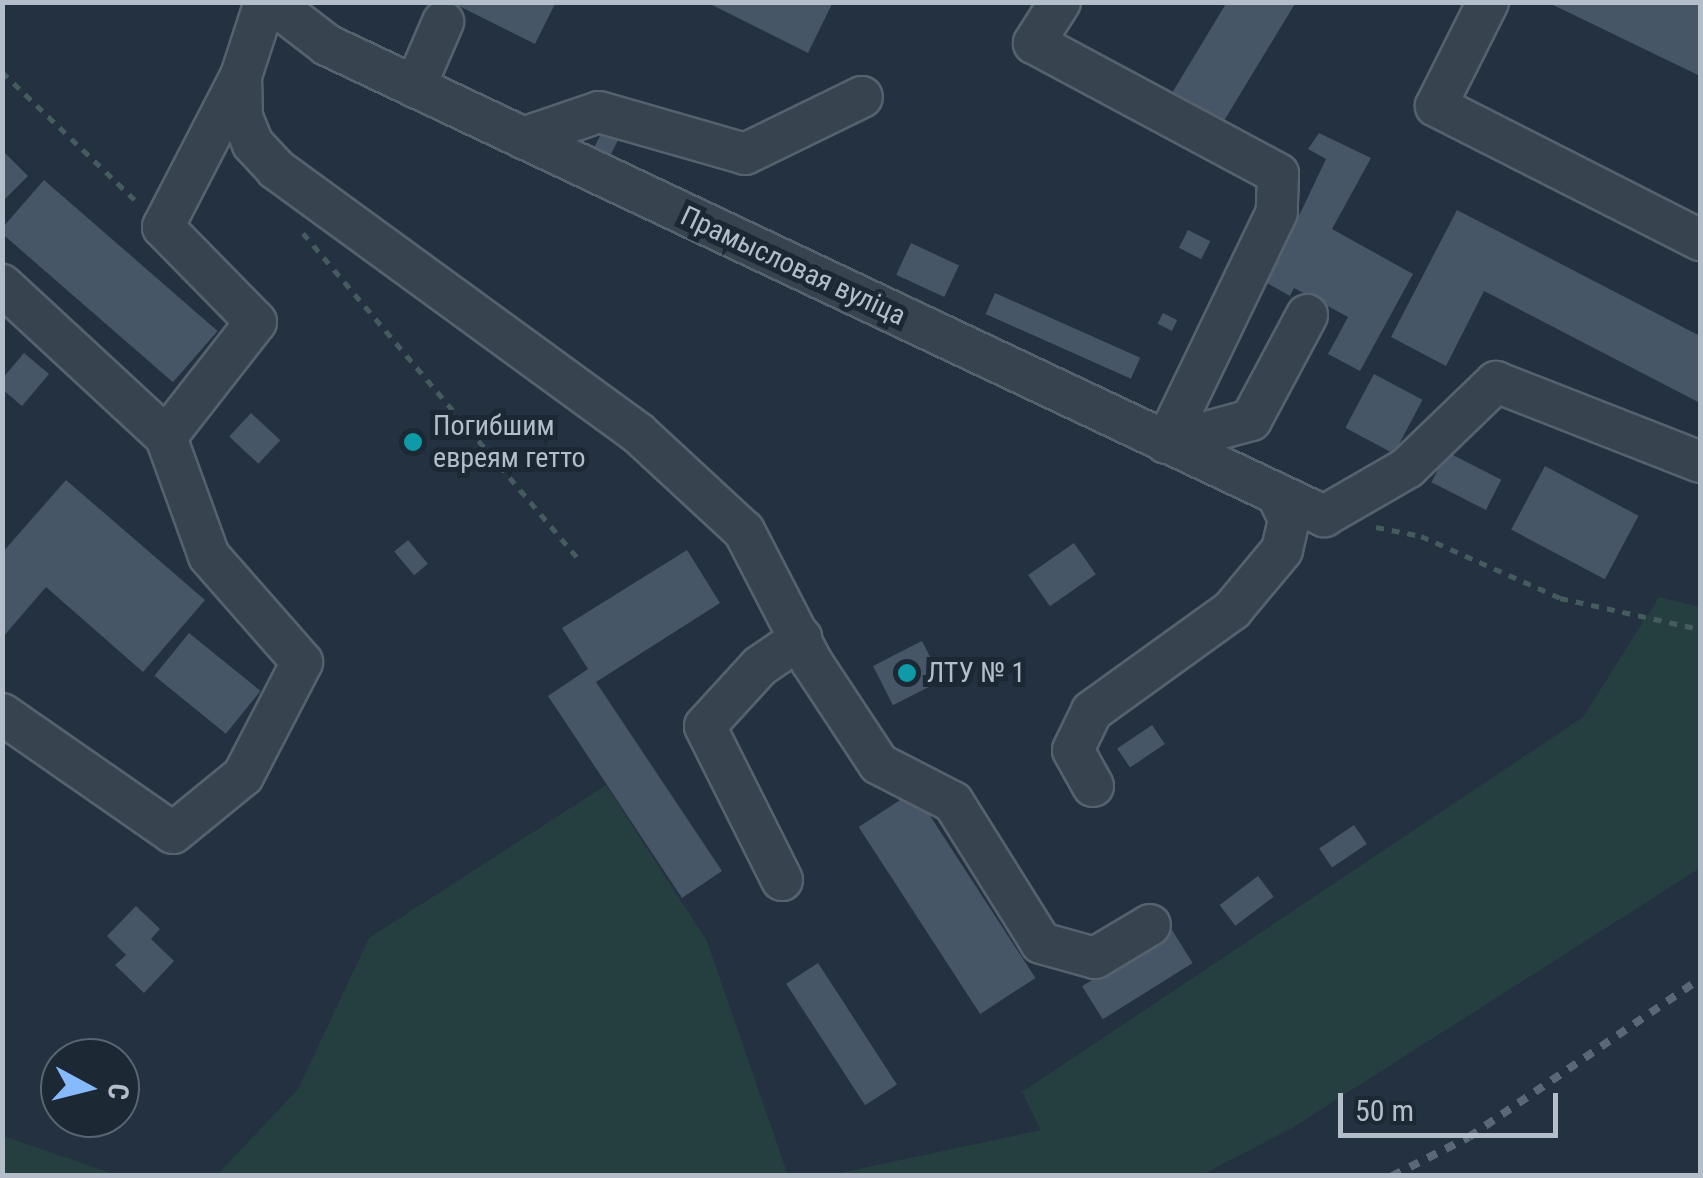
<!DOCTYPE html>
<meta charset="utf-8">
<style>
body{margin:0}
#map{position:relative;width:1703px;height:1178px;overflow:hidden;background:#233140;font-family:"Roboto Condensed",sans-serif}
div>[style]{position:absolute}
.green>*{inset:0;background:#253f41}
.building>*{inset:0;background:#475667;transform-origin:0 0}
.path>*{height:5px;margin-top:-2.5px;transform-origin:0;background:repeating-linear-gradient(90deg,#445c5e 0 8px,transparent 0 16px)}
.roads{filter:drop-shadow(2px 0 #56616e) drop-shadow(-2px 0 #56616e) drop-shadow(0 2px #56616e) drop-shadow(0 -2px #56616e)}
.minor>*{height:40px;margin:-20px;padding:0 20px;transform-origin:20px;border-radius:20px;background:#384350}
.rail>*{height:8px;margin-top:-4px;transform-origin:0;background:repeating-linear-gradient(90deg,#596777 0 10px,transparent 0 20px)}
.dots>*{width:28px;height:28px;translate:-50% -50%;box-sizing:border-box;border:5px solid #1d2835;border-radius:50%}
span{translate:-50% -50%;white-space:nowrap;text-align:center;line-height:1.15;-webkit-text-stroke:10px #1d2835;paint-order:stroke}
.street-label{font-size:28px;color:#b4becb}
.poi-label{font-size:28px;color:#b4becb}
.left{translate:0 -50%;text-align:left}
.frame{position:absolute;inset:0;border:5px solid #b4becb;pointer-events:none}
.north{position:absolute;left:40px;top:1038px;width:100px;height:100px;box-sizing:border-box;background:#1d2835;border:2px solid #596471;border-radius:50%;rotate:97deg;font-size:28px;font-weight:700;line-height:40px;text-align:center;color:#b4becb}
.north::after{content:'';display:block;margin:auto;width:35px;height:45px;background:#87bafd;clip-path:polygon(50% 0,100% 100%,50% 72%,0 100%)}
.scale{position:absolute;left:1338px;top:1093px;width:220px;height:45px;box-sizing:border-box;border:5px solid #b4becb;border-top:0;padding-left:12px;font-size:30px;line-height:35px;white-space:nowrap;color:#b4becb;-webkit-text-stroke:8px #1d2835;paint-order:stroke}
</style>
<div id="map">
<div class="green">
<i style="clip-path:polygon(1659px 597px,1700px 607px,1700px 868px,1292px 1128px,1202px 1175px,830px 1175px,1041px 1130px,1022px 1092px,1583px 717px)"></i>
<i style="clip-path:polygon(606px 785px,707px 941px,788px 1175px,217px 1175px,298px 1089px,369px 938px)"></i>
<i style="clip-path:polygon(3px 1136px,117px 1175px,3px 1175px)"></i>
</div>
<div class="building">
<i style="clip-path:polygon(451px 2px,556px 2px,535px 44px)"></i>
<i style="clip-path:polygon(706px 2px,833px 2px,808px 53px)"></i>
<i style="clip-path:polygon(1227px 2px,1296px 2px,1219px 129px,1169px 98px)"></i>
<i style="clip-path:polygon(1547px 2px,1700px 2px,1700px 76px)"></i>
<i style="left:603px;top:130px;width:18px;height:21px;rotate:27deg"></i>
<i style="clip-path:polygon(1319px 133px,1371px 158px,1332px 229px,1413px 274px,1360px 371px,1328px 354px,1348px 317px,1294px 288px,1290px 296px,1267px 283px,1326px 159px,1308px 149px)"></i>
<i style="clip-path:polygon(2px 150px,28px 176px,2px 202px)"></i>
<i style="left:44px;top:180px;width:230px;height:68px;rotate:41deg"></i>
<i style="clip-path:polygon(1457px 210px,1700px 336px,1700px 403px,1484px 291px,1446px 366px,1391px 337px)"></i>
<i style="left:1188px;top:230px;width:25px;height:20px;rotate:27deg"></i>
<i style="left:911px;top:243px;width:53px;height:35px;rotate:25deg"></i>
<i style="left:995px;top:293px;width:159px;height:23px;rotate:24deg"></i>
<i style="left:1163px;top:313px;width:16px;height:12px;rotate:27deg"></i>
<i style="clip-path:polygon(24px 353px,49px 374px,22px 406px,2px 389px,2px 379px)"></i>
<i style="left:1374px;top:374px;width:55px;height:61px;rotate:28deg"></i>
<i style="left:251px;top:413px;width:40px;height:32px;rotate:43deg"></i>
<i style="left:1447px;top:452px;width:61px;height:34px;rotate:27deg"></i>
<i style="left:1545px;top:466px;width:106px;height:72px;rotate:28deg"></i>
<i style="clip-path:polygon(66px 480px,205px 600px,143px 672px,46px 587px,2px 638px,2px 553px)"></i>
<i style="left:408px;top:540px;width:31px;height:18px;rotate:50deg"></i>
<i style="left:1074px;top:543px;width:38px;height:56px;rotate:55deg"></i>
<i style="clip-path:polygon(687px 550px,720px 603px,596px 682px,722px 871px,682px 898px,548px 696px,588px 669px,562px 628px)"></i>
<i style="left:189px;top:633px;width:92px;height:55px;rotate:39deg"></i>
<i style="left:922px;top:641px;width:44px;height:55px;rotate:63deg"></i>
<i style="left:1152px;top:725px;width:23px;height:42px;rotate:56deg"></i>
<i style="left:914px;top:791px;width:223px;height:66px;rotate:57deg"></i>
<i style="left:1354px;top:825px;width:23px;height:42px;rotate:56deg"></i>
<i style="left:1258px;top:876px;width:26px;height:48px;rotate:53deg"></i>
<i style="clip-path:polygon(136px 906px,160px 929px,151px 939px,174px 961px,144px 993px,115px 965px,126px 955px,107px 936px)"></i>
<i style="left:1172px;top:930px;width:39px;height:106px;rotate:58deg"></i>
<i style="left:818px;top:963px;width:145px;height:38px;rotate:57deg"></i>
</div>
<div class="path">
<i style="left:2px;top:72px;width:187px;rotate:43.9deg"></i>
<i style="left:303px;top:233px;width:424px;rotate:49.8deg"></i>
<i style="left:1376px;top:527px;width:46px;rotate:11.3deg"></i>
<i style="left:1421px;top:536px;width:152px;rotate:24deg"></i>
<i style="left:1560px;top:598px;width:143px;rotate:12.5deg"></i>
</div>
<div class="roads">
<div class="minor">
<i style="left:271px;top:2px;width:71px;rotate:37.5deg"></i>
<i style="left:327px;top:45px;width:1103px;rotate:25.29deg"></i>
<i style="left:1324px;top:516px;width:96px;rotate:-30deg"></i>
<i style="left:1407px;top:468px;width:124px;rotate:-44deg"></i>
<i style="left:1496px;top:382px;width:219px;rotate:21.4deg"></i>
<i style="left:1060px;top:2px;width:49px;rotate:122.4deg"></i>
<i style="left:1034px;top:43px;width:277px;rotate:28.2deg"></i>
<i style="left:1278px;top:174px;width:38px;rotate:92deg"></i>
<i style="left:1277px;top:212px;width:256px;rotate:115.7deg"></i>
<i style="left:1488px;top:2px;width:116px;rotate:116.6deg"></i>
<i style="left:1436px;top:106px;width:296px;rotate:26.9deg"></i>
<i style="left:241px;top:76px;width:41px;rotate:88.6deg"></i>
<i style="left:242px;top:117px;width:29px;rotate:68deg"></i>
<i style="left:253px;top:144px;width:34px;rotate:47deg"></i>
<i style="left:276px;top:169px;width:448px;rotate:36.1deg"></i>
<i style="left:638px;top:433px;width:144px;rotate:42.8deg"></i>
<i style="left:744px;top:531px;width:146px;rotate:62.7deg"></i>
<i style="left:811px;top:661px;width:123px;rotate:56.6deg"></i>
<i style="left:879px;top:764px;width:83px;rotate:27.2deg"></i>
<i style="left:953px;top:802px;width:166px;rotate:58deg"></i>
<i style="left:1041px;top:943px;width:56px;rotate:15.5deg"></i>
<i style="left:1095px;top:958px;width:64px;rotate:-31deg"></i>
<i style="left:415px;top:87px;width:71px;rotate:-66.7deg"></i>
<i style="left:523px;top:138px;width:80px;rotate:-18.9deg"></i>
<i style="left:599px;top:112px;width:152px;rotate:16deg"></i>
<i style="left:745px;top:154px;width:130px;rotate:-26deg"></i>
<i style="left:2px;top:285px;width:224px;rotate:42.8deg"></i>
<i style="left:1166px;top:443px;width:88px;rotate:-15.1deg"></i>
<i style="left:1251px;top:420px;width:119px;rotate:-61.9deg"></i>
<i style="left:2px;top:714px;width:208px;rotate:34.8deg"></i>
<i style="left:173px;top:833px;width:90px;rotate:-39.2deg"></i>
<i style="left:243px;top:776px;width:128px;rotate:-62.6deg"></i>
<i style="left:302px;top:662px;width:141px;rotate:-131.3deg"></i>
<i style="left:209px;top:556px;width:127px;rotate:-109.9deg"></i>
<i style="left:166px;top:437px;width:146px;rotate:-52deg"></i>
<i style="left:256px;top:322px;width:133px;rotate:-134.4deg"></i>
<i style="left:163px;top:227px;width:170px;rotate:-62.7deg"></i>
<i style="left:241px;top:76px;width:78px;rotate:-72deg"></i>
<i style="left:1093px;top:786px;width:41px;rotate:-119.1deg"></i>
<i style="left:1073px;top:750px;width:43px;rotate:-64deg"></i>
<i style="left:1092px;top:711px;width:173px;rotate:-35.8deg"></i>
<i style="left:1232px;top:610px;width:78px;rotate:-50.2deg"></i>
<i style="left:1282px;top:550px;width:32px;rotate:-77deg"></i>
<i style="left:1289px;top:519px;width:28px;rotate:-116deg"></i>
<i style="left:782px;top:880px;width:172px;rotate:-116.6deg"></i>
<i style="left:705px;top:726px;width:81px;rotate:-47.5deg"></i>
<i style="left:760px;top:666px;width:50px;rotate:-34.3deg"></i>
</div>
</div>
<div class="rail">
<i style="left:1392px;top:1176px;width:86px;rotate:-26.9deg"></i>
<i style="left:1469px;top:1137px;width:280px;rotate:-34.4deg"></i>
</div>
<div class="dots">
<i style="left:413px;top:442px;background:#0f9aa8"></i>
<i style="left:907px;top:673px;background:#0f9aa8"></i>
</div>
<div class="street-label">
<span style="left:793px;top:266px;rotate:25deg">Прамысловая вуліца</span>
</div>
<div class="poi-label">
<span class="left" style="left:433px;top:442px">Погибшим<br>евреям гетто</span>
<span class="left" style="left:927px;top:673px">ЛТУ № 1</span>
</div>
<div class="frame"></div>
<div class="north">С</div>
<div class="scale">50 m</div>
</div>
